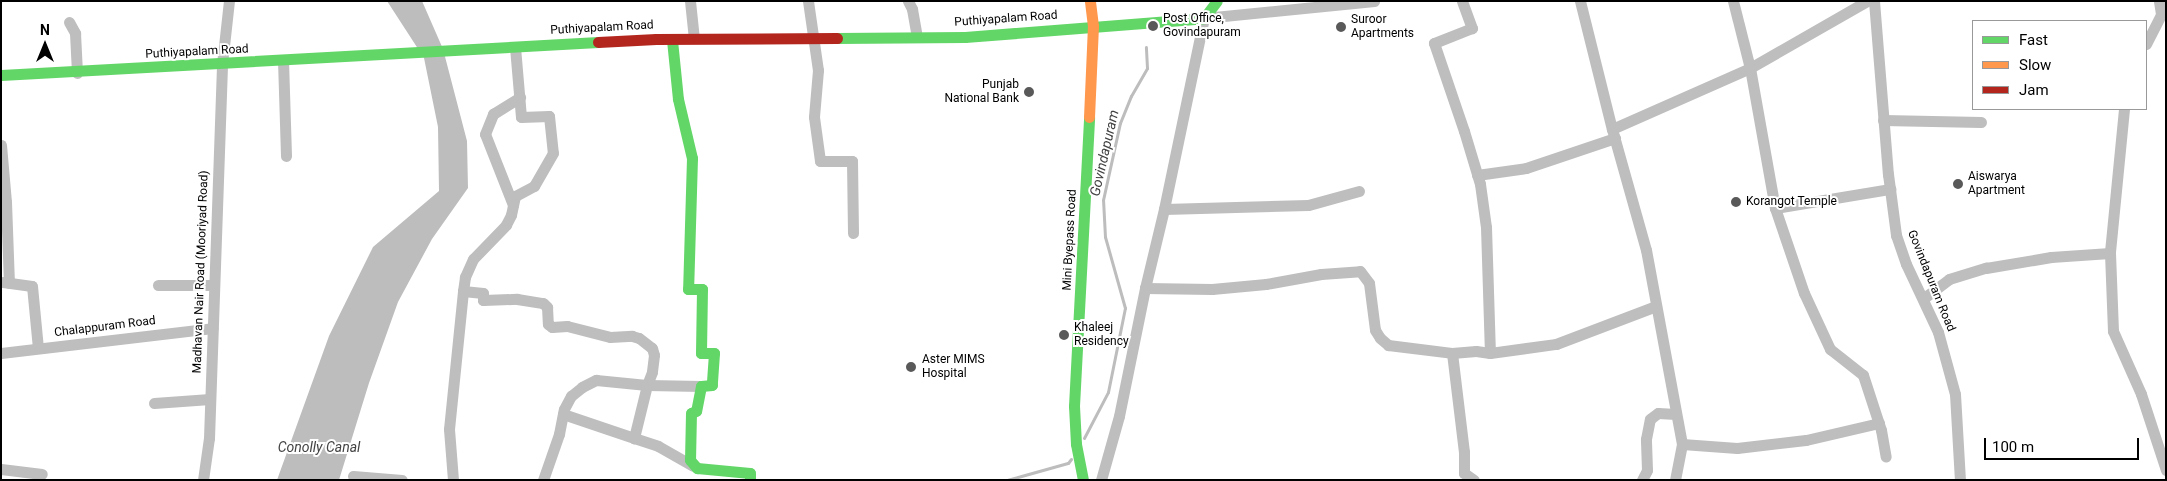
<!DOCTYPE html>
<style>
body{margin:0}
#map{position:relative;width:2167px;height:481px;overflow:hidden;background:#fff;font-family:Roboto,sans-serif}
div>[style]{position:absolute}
.water>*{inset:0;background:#bdbdbd}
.stream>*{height:3px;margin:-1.5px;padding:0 1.5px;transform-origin:1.5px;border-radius:1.5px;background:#bdbdbd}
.street>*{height:11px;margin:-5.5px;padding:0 5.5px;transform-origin:5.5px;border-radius:5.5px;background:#bebebe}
.fast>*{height:11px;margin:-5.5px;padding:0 5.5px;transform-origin:5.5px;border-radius:5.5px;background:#63d668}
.slow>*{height:11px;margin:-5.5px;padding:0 5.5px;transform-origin:5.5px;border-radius:5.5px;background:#ff974d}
.jam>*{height:11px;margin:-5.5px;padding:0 5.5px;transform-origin:5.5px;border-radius:5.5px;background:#b3261e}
.dots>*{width:14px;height:14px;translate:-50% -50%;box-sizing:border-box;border:2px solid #fff;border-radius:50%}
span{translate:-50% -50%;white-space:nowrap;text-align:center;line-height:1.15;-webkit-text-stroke:4px #fff;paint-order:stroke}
.street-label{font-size:12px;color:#000}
.poi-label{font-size:12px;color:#000}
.left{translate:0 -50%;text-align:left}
.right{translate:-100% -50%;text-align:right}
.water-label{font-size:14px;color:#424242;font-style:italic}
.frame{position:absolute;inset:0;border:2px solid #000;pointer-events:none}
.legend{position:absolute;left:1972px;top:20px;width:175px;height:90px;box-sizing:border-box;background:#fff;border:1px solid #999;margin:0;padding:6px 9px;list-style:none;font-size:15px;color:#000}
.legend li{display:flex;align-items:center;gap:10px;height:25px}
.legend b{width:25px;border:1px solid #999}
.north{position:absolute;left:20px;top:20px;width:50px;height:50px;-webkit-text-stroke:4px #fff;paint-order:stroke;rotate:0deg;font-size:14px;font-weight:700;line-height:20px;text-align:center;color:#000}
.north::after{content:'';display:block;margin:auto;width:18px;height:22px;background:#000;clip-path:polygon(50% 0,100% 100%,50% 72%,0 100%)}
.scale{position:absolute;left:1984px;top:438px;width:155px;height:22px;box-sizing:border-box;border:2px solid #000;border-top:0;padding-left:6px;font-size:15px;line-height:18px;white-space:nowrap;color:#000;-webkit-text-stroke:4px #fff;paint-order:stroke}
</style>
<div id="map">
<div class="water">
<i style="clip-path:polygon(387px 1px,422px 1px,443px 49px,467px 141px,468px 188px,432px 239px,398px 302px,369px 383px,339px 480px,277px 480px,329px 336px,373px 247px,439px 191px,438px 127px,424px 58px)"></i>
</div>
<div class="stream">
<i style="left:1084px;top:438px;width:52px;rotate:-62.4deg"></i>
<i style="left:1108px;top:392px;width:86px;rotate:-78.6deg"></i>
<i style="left:1125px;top:308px;width:74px;rotate:-105.7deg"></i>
<i style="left:1105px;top:237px;width:37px;rotate:-93deg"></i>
<i style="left:1103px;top:200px;width:79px;rotate:-77.6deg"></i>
<i style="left:1120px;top:123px;width:29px;rotate:-68deg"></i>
<i style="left:1131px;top:96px;width:32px;rotate:-60deg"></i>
<i style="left:1147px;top:68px;width:21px;rotate:-93deg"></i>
<i style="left:1007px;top:480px;width:63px;rotate:-15.6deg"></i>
<i style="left:1068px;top:463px;width:5px;rotate:-53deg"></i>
</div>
<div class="street">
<i style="left:690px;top:1px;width:37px;rotate:84deg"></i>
<i style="left:808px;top:1px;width:70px;rotate:81.8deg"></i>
<i style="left:818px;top:70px;width:47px;rotate:94.9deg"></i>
<i style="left:814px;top:117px;width:44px;rotate:82.2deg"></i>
<i style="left:820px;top:161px;width:32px"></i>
<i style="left:852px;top:161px;width:72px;rotate:89.2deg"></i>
<i style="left:908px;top:1px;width:9px;rotate:63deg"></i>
<i style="left:912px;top:9px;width:28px;rotate:80deg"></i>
<i style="left:1462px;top:1px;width:29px;rotate:70deg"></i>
<i style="left:1472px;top:28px;width:41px;rotate:158.5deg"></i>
<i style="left:1434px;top:43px;width:93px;rotate:71.2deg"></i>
<i style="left:1464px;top:131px;width:55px;rotate:73.2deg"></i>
<i style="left:1480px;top:184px;width:43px;rotate:82.1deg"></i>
<i style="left:1486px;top:227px;width:126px;rotate:88.2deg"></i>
<i style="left:1580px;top:1px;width:132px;rotate:76deg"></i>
<i style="left:1733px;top:1px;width:69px;rotate:75.8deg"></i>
<i style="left:1750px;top:68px;width:135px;rotate:-29.8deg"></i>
<i style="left:1874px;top:1px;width:174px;rotate:85.4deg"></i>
<i style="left:1888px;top:174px;width:62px;rotate:82.5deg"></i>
<i style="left:1896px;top:235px;width:31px;rotate:71deg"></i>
<i style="left:1906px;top:264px;width:75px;rotate:64.8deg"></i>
<i style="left:1938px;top:332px;width:64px;rotate:74.7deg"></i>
<i style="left:1955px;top:394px;width:86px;rotate:86.7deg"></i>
<i style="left:69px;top:22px;width:13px;rotate:61deg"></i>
<i style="left:75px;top:33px;width:40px;rotate:87.1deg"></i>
<i style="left:2146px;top:44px;width:34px;rotate:-63deg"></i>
<i style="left:2161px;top:14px;width:13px;rotate:-99deg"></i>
<i style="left:515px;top:47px;width:70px;rotate:85.1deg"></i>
<i style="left:521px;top:117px;width:28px;rotate:-2deg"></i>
<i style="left:549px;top:116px;width:37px;rotate:84deg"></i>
<i style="left:553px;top:153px;width:38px;rotate:120deg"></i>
<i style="left:534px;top:186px;width:21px;rotate:152deg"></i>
<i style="left:515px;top:196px;width:19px;rotate:102deg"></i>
<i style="left:511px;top:215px;width:11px;rotate:117deg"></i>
<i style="left:506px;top:225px;width:47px;rotate:134.1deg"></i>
<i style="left:473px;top:259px;width:20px;rotate:114deg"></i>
<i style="left:465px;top:277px;width:14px;rotate:98deg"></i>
<i style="left:463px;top:291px;width:20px;rotate:6deg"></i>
<i style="left:483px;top:293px;width:7px;rotate:90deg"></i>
<i style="left:483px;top:300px;width:34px;rotate:-2deg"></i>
<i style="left:517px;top:299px;width:26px;rotate:9deg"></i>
<i style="left:543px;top:303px;width:6px;rotate:45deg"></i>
<i style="left:547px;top:307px;width:17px;rotate:87deg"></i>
<i style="left:548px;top:324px;width:5px;rotate:37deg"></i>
<i style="left:552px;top:327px;width:15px;rotate:-4deg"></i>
<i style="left:567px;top:326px;width:44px;rotate:14.3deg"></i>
<i style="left:610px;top:337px;width:22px;rotate:-3deg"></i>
<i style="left:632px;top:336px;width:7px;rotate:16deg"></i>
<i style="left:639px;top:338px;width:16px;rotate:38deg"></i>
<i style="left:652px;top:348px;width:7px;rotate:74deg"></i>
<i style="left:654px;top:355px;width:17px;rotate:97deg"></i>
<i style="left:652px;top:372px;width:14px;rotate:111deg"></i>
<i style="left:647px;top:385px;width:54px;rotate:1.1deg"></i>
<i style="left:283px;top:60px;width:96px;rotate:88.2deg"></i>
<i style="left:2124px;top:109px;width:145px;rotate:95.6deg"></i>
<i style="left:2110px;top:253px;width:78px;rotate:87.8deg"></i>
<i style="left:2113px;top:331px;width:69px;rotate:66deg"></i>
<i style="left:2141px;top:394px;width:80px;rotate:71.8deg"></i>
<i style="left:1883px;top:120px;width:98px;rotate:1.2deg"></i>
<i style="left:1px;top:145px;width:57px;rotate:85deg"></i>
<i style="left:6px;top:202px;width:81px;rotate:87.9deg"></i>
<i style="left:1477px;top:175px;width:49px;rotate:-8.1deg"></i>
<i style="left:1526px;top:168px;width:94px;rotate:-18.6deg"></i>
<i style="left:1359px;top:191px;width:53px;rotate:164.6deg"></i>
<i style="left:1308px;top:205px;width:144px;rotate:178.4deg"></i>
<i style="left:1164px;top:209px;width:81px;rotate:103.5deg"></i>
<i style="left:1145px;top:288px;width:67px;rotate:0.9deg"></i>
<i style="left:1212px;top:289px;width:54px;rotate:-5.3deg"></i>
<i style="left:1266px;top:284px;width:56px;rotate:-10.3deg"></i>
<i style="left:1321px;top:274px;width:39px;rotate:-4deg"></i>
<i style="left:1360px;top:271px;width:15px;rotate:53deg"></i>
<i style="left:1369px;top:283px;width:47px;rotate:82.7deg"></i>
<i style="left:1375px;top:330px;width:9px;rotate:58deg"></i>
<i style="left:1380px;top:338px;width:11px;rotate:41deg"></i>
<i style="left:1388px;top:345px;width:64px;rotate:7.1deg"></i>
<i style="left:1452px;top:353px;width:24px;rotate:-5deg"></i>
<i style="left:1476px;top:351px;width:14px;rotate:8deg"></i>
<i style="left:1490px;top:353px;width:67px;rotate:-7.8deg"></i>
<i style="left:1556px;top:344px;width:107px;rotate:-20.8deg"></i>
<i style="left:513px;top:205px;width:76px;rotate:-111.5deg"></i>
<i style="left:485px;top:134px;width:22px;rotate:-68deg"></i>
<i style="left:493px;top:114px;width:32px;rotate:-32deg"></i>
<i style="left:1775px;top:208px;width:90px;rotate:71.2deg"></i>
<i style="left:1804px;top:293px;width:62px;rotate:65.1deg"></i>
<i style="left:1830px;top:349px;width:42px;rotate:38.2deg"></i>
<i style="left:1863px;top:375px;width:58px;rotate:71.9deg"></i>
<i style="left:1881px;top:430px;width:27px;rotate:80deg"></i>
<i style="left:1164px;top:209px;width:195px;rotate:-78.2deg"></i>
<i style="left:1204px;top:18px;width:171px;rotate:-5.7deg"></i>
<i style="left:3px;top:282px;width:29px;rotate:8deg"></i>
<i style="left:32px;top:286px;width:62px;rotate:84.5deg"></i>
<i style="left:158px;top:285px;width:56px"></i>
<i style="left:1924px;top:298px;width:31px;rotate:-37deg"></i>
<i style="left:1949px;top:279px;width:39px;rotate:-17deg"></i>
<i style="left:1986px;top:268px;width:66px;rotate:-9.6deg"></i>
<i style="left:2051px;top:257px;width:59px;rotate:-3.9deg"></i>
<i style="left:1px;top:353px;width:213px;rotate:-6.7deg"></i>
<i style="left:1452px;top:353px;width:100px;rotate:83.1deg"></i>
<i style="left:1464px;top:452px;width:21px;rotate:90deg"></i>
<i style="left:1464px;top:473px;width:12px;rotate:35deg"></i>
<i style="left:154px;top:403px;width:56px;rotate:-4.1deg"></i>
<i style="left:563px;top:414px;width:75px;rotate:18.7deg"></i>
<i style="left:1682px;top:444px;width:197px;rotate:-100.5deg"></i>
<i style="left:1646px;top:250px;width:126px;rotate:-105.7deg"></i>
<i style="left:1612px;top:129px;width:151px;rotate:-23.8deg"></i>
<i style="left:1750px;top:68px;width:142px;rotate:79.9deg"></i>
<i style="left:1775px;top:208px;width:117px;rotate:-9.4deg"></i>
<i style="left:1px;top:469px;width:41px;rotate:7deg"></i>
<i style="left:353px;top:476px;width:49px;rotate:4.7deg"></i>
<i style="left:203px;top:480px;width:42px;rotate:-81.9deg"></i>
<i style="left:209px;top:438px;width:374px;rotate:-88deg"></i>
<i style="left:222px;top:64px;width:63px;rotate:-83.7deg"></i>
<i style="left:453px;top:480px;width:51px;rotate:-94.5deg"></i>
<i style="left:449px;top:429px;width:139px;rotate:-84.2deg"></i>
<i style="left:543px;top:480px;width:49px;rotate:-70.8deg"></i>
<i style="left:559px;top:434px;width:25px;rotate:-79deg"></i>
<i style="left:564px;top:409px;width:15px;rotate:-62deg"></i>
<i style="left:571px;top:396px;width:14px;rotate:-39deg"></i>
<i style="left:582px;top:387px;width:16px;rotate:-27deg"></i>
<i style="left:596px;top:380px;width:51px;rotate:5.6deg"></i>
<i style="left:647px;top:385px;width:55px;rotate:103.8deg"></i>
<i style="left:634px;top:438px;width:25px;rotate:18deg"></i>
<i style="left:658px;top:446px;width:40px;rotate:29.7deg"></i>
<i style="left:1101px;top:480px;width:66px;rotate:-74.3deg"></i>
<i style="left:1119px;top:416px;width:131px;rotate:-78.5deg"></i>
<i style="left:1642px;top:480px;width:11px;rotate:-63deg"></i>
<i style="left:1647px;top:470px;width:31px;rotate:-92deg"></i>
<i style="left:1646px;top:439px;width:20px;rotate:-79deg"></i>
<i style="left:1650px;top:419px;width:10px;rotate:-37deg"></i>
<i style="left:1658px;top:413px;width:18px;rotate:3deg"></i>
<i style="left:1675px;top:480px;width:37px;rotate:-79deg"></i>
<i style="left:1682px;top:444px;width:55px;rotate:4.2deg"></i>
<i style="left:1737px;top:448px;width:69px;rotate:-6.6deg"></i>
<i style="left:1806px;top:440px;width:75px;rotate:-13.1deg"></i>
</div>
<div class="fast">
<i style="left:837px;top:38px;width:128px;rotate:-0.4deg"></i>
<i style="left:965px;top:37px;width:240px;rotate:-4.5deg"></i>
<i style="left:1204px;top:18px;width:21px;rotate:-53deg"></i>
<i style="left:672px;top:40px;width:59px;rotate:84.2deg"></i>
<i style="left:678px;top:99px;width:61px;rotate:76.7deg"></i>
<i style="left:692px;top:158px;width:131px;rotate:91.7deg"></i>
<i style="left:688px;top:289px;width:14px"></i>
<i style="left:702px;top:289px;width:64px;rotate:90.9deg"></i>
<i style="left:701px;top:353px;width:13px"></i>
<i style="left:714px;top:353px;width:32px;rotate:94deg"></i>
<i style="left:712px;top:385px;width:11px;rotate:175deg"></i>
<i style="left:701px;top:386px;width:25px;rotate:101deg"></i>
<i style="left:696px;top:411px;width:5px;rotate:158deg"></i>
<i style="left:691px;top:413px;width:47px;rotate:91.2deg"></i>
<i style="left:690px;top:460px;width:11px;rotate:49deg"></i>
<i style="left:697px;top:468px;width:53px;rotate:5.4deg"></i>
<i style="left:750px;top:473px;width:7px;rotate:90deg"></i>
<i style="left:1px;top:75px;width:598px;rotate:-3.16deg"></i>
<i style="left:1083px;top:480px;width:37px;rotate:-101deg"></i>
<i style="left:1076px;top:444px;width:38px;rotate:-93deg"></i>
<i style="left:1074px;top:406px;width:289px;rotate:-87deg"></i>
</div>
<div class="slow">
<i style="left:1089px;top:117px;width:91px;rotate:-87.5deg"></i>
<i style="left:1093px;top:26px;width:25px;rotate:-97deg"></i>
</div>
<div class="jam">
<i style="left:598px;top:42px;width:58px;rotate:-3deg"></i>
<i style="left:656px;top:39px;width:181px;rotate:-0.3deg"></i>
</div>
<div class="dots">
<i style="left:1153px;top:26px;background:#595959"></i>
<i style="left:1341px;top:27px;background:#595959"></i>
<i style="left:1029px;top:92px;background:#595959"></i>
<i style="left:1958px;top:184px;background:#595959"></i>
<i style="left:1736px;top:202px;background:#595959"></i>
<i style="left:1064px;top:335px;background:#595959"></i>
<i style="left:911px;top:367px;background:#595959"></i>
</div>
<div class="street-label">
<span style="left:1006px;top:19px;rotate:-4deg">Puthiyapalam Road</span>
<span style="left:602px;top:28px;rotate:-3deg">Puthiyapalam Road</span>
<span style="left:197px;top:52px;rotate:-3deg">Puthiyapalam Road</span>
<span style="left:1070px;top:240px;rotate:-87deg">Mini Byepass Road</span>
<span style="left:201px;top:272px;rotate:-88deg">Madhavan Nair Road (Mooriyad Road)</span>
<span style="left:1931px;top:281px;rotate:68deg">Govindapuram Road</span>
<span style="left:105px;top:327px;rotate:-7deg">Chalappuram Road</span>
</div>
<div class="poi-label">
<span class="left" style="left:1163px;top:26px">Post Office,<br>Govindapuram</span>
<span class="left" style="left:1351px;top:27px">Suroor<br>Apartments</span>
<span class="right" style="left:1019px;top:92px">Punjab<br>National Bank</span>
<span class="left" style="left:1968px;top:184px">Aiswarya<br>Apartment</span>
<span class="left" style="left:1746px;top:202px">Korangot Temple</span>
<span class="left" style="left:1074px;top:335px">Khaleej<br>Residency</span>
<span class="left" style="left:922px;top:367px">Aster MIMS<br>Hospital</span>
</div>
<div class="water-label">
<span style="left:1104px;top:153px;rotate:-77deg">Govindapuram</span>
<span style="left:319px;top:447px">Conolly Canal</span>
</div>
<div class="frame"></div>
<ul class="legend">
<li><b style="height:6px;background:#63d668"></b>Fast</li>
<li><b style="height:6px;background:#ff974d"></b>Slow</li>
<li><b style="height:6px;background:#b3261e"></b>Jam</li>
</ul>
<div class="north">N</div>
<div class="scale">100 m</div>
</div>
